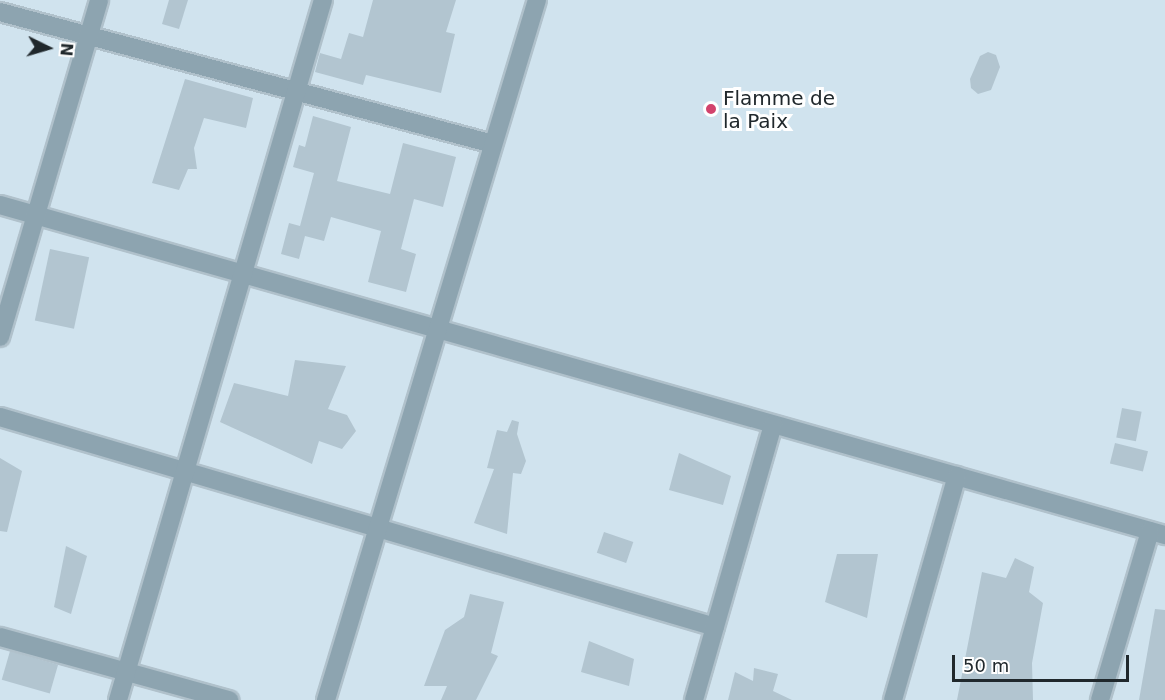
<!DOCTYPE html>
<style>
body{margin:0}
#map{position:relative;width:1165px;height:700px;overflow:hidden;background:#d0e3ee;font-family:"DejaVu Sans",sans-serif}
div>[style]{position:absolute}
.building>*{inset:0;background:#b2c5d0;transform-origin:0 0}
.roads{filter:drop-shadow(2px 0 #b0c1cb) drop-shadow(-2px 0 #b0c1cb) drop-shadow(0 2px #b0c1cb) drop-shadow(0 -2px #b0c1cb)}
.street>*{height:18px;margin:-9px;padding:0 9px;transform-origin:9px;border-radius:9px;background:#8da4b0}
.dots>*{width:16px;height:16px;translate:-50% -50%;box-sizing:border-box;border:3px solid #fff;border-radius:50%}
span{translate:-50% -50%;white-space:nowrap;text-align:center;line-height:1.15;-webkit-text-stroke:6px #fff;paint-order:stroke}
.poi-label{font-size:20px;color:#20282c}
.left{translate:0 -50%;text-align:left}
.north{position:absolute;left:18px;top:18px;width:60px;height:60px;-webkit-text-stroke:4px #fff;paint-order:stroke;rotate:95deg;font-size:16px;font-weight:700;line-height:24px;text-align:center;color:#20282c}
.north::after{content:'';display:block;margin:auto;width:21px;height:27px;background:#20282c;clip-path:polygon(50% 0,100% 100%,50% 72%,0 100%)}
.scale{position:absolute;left:952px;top:655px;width:177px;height:27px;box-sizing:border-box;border:3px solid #20282c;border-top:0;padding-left:8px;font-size:18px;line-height:21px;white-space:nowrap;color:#20282c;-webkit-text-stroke:4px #fff;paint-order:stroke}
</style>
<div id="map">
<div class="building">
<i style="clip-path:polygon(169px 0,188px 0,179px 29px,162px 24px)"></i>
<i style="clip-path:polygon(373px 0,456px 0,446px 32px,455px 34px,441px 93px,366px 75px,363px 85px,315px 72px,320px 53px,341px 59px,349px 33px,363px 37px)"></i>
<i style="clip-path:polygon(988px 52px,996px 55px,1000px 67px,991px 90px,978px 94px,971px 88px,970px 79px,980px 56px)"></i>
<i style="clip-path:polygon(185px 79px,253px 98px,246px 128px,204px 118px,194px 148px,197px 169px,188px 169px,179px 190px,152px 183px)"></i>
<i style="clip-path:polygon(313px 116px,351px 127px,337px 181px,390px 194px,403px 143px,456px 157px,443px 207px,414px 199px,401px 249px,416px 254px,406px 292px,368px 282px,381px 231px,331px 217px,324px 241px,305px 236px,299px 259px,281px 254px,289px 223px,300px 226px,314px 173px,293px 167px,299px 145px,305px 147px)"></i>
<i style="left:50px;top:249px;width:40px;height:73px;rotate:12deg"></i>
<i style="clip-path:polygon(295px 360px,346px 366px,328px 409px,347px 415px,356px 431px,342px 449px,319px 441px,312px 464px,220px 422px,234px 383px,288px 396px)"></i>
<i style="left:1122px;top:408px;width:20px;height:30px;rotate:11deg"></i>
<i style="clip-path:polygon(512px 420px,519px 422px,517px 434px,526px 461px,521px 474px,513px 473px,507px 534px,474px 523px,494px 469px,487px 468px,497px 430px,507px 432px)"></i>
<i style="left:1115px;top:443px;width:34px;height:21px;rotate:14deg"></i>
<i style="clip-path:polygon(679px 453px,731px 476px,723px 505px,669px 490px)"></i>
<i style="clip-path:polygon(0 458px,22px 471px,7px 532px,0 531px)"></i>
<i style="left:604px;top:532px;width:31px;height:22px;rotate:19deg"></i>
<i style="clip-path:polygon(66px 546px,87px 556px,71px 614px,54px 607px)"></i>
<i style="clip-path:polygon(837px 554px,878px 554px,867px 618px,825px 602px)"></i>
<i style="clip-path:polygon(1015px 558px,1034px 567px,1029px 592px,1043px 603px,1032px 663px,1033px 700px,957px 700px,982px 572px,1006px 578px)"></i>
<i style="clip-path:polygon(470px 594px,504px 602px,491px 653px,498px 656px,476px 700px,441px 700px,447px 686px,424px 686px,445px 630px,464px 617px)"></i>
<i style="clip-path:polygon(1155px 609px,1165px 610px,1165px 700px,1139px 700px)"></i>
<i style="clip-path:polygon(589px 641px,634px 659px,629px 686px,581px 672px)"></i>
<i style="left:10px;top:651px;width:50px;height:30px;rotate:16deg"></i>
<i style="clip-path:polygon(754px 668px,778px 674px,773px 691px,792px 700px,728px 700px,735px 672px,753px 681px)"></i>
</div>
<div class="roads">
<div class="street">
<i style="left:0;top:12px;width:510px;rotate:14.99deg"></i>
<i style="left:0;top:205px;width:1211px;rotate:15.82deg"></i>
<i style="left:0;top:337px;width:351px;rotate:-73.6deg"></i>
<i style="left:0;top:417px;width:745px;rotate:16.37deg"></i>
<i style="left:0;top:637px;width:238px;rotate:15.4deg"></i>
<i style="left:118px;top:700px;width:729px;rotate:-73.68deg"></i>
<i style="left:326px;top:700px;width:731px;rotate:-73.23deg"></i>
<i style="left:694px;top:700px;width:286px;rotate:-74deg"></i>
<i style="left:893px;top:700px;width:233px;rotate:-74.1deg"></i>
<i style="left:1100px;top:700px;width:176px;rotate:-73.5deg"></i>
</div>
</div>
<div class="dots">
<i style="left:711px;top:109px;background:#d2436c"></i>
</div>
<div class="poi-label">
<span class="left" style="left:723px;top:110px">Flamme de<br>la Paix</span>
</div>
<div class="north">N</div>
<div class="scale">50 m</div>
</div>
